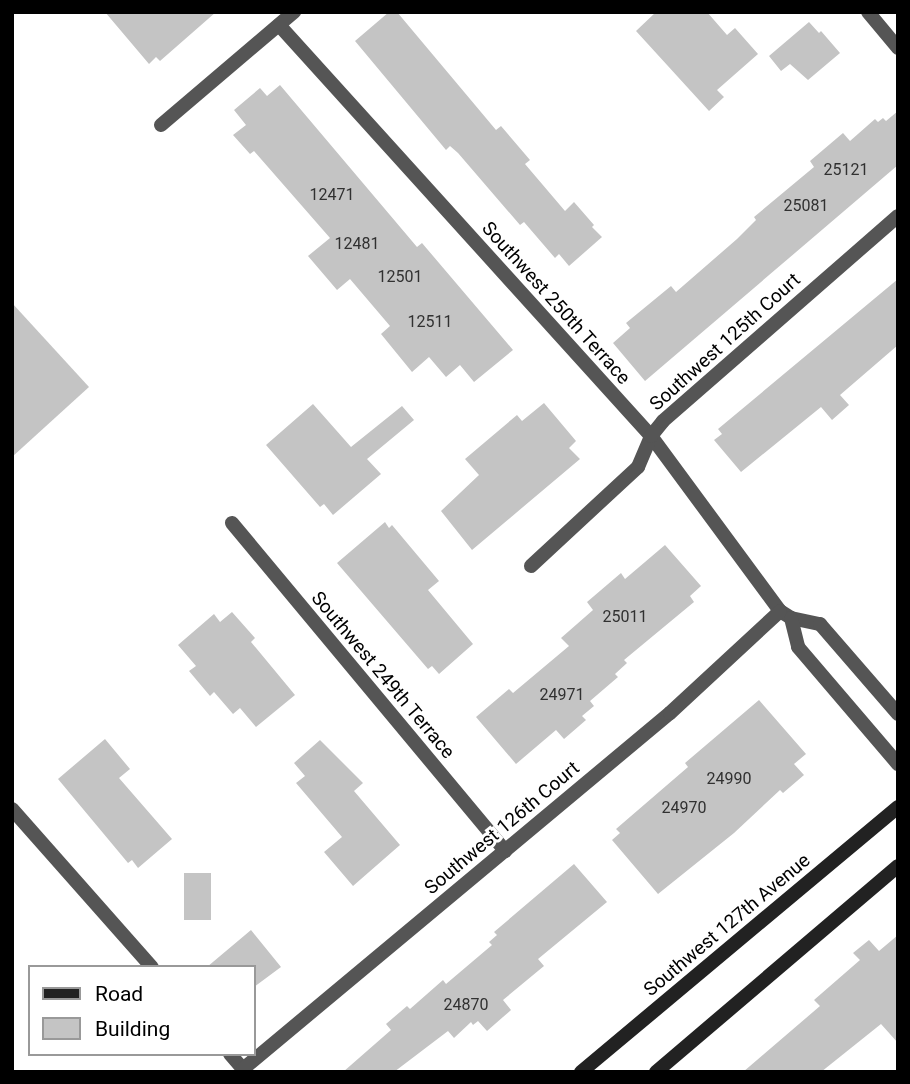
<!DOCTYPE html>
<style>
body{margin:0}
#map{position:relative;width:910px;height:1084px;overflow:hidden;background:#fff;font-family:Roboto,sans-serif}
div>[style]{position:absolute}
.building>*{inset:0;background:#c4c4c4;transform-origin:0 0}
.street>*{height:14px;margin:-7px;padding:0 7px;transform-origin:7px;border-radius:7px;background:#555}
.secondary>*{height:14px;margin:-7px;padding:0 7px;transform-origin:7px;border-radius:7px;background:#222}
span{translate:-50% -50%;white-space:nowrap;text-align:center;line-height:1.15;-webkit-text-stroke:6px #fff;paint-order:stroke}
.number-label{font-size:16px;color:#313131}
.number-label span{-webkit-text-stroke-width:0}
.street-label{font-size:19px;color:#000}
.frame{position:absolute;inset:0;border:14px solid #000;pointer-events:none}
.legend{position:absolute;left:28px;top:965px;width:228px;height:91px;box-sizing:border-box;background:#fff;border:2px solid #999;margin:0;padding:9px 12px;list-style:none;font-size:21px;color:#000}
.legend li{display:flex;align-items:center;gap:14px;height:35px}
.legend b{width:35px;border:2px solid #999}
</style>
<div id="map">
<div class="building">
<i style="clip-path:polygon(105px 12px,216px 12px,160px 61px,156px 57px,149px 64px)"></i>
<i style="clip-path:polygon(389px 12px,397px 12px,496px 130px,501px 126px,530px 160px,525px 164px,565px 211px,574px 202px,594px 225px,592px 227px,602px 237px,569px 266px,559px 254px,555px 258px,524px 222px,520px 225px,458px 153px,450px 146px,446px 150px,355px 41px)"></i>
<i style="clip-path:polygon(656px 12px,707px 12px,727px 35px,735px 28px,758px 54px,717px 90px,724px 97px,709px 111px,636px 31px)"></i>
<i style="clip-path:polygon(809px 22px,819px 33px,821px 31px,840px 53px,808px 80px,790px 64px,781px 71px,769px 56px)"></i>
<i style="clip-path:polygon(280px 85px,417px 247px,422px 243px,513px 350px,474px 382px,460px 365px,446px 377px,429px 357px,412px 372px,381px 334px,390px 326px,350px 279px,337px 290px,308px 256px,330px 238px,254px 151px,250px 154px,233px 135px,246px 125px,234px 110px,260px 88px,267px 96px)"></i>
<i style="clip-path:polygon(898px 111px,898px 165px,645px 381px,613px 343px,630px 328px,626px 323px,671px 286px,676px 292px,737px 239px,756px 220px,754px 217px,814px 167px,810px 161px,843px 133px,850px 141px,875px 119px,878px 122px,883px 118px,886px 121px)"></i>
<i style="clip-path:polygon(898px 279px,898px 345px,840px 395px,849px 405px,832px 420px,821px 407px,741px 472px,714px 440px,722px 434px,718px 429px)"></i>
<i style="clip-path:polygon(12px 303px,89px 387px,12px 457px)"></i>
<i style="clip-path:polygon(544px 403px,576px 441px,569px 448px,580px 459px,472px 550px,441px 511px,479px 475px,465px 459px,517px 415px,522px 421px)"></i>
<i style="clip-path:polygon(313px 404px,351px 447px,402px 406px,414px 420px,367px 459px,381px 474px,333px 515px,324px 504px,320px 507px,266px 445px)"></i>
<i style="clip-path:polygon(385px 522px,389px 528px,392px 525px,439px 581px,428px 590px,473px 644px,439px 674px,432px 666px,428px 669px,337px 563px)"></i>
<i style="clip-path:polygon(665px 545px,701px 586px,690px 596px,694px 602px,624px 660px,627px 663px,615px 674px,618px 677px,590px 701px,594px 706px,582px 716px,586px 720px,564px 739px,556px 730px,516px 764px,476px 717px,509px 689px,513px 693px,569px 646px,561px 638px,593px 610px,587px 602px,621px 573px,625px 579px)"></i>
<i style="clip-path:polygon(232px 612px,255px 638px,251px 642px,295px 695px,256px 727px,240px 708px,233px 714px,214px 692px,210px 696px,189px 671px,196px 666px,178px 645px,214px 614px,220px 622px)"></i>
<i style="clip-path:polygon(759px 700px,806px 754px,794px 764px,804px 775px,783px 793px,780px 790px,734px 833px,658px 894px,612px 840px,620px 833px,616px 829px,688px 767px,685px 763px)"></i>
<i style="clip-path:polygon(105px 739px,130px 769px,119px 778px,172px 839px,138px 868px,132px 860px,128px 863px,58px 779px)"></i>
<i style="clip-path:polygon(320px 740px,363px 783px,354px 791px,400px 845px,353px 886px,324px 852px,342px 837px,296px 783px,305px 776px,294px 763px)"></i>
<i style="clip-path:polygon(574px 864px,607px 902px,538px 959px,544px 966px,503px 1000px,511px 1010px,487px 1031px,478px 1021px,473px 1025px,471px 1022px,454px 1038px,448px 1031px,394px 1072px,343px 1072px,391px 1030px,386px 1024px,407px 1006px,410px 1009px,443px 980px,446px 984px,492px 945px,489px 942px,497px 935px,494px 932px)"></i>
<i style="left:184px;top:873px;width:27px;height:47px"></i>
<i style="clip-path:polygon(251px 930px,281px 967px,254px 987px,254px 967px,207px 967px)"></i>
<i style="clip-path:polygon(898px 935px,898px 1043px,881px 1024px,821px 1072px,743px 1072px,820px 1006px,814px 1000px,860px 960px,853px 953px,869px 940px,879px 951px)"></i>
</div>
<div class="street">
<i style="left:868px;top:12px;width:47px;rotate:50.2deg"></i>
<i style="left:279px;top:25px;width:554px;rotate:47.85deg"></i>
<i style="left:651px;top:436px;width:217px;rotate:53.6deg"></i>
<i style="left:780px;top:611px;width:13px;rotate:32deg"></i>
<i style="left:791px;top:618px;width:30px;rotate:12deg"></i>
<i style="left:820px;top:624px;width:119px;rotate:49.1deg"></i>
<i style="left:161px;top:125px;width:175px;rotate:-40.4deg"></i>
<i style="left:232px;top:523px;width:427px;rotate:50.2deg"></i>
<i style="left:531px;top:566px;width:146px;rotate:-42.8deg"></i>
<i style="left:638px;top:467px;width:34px;rotate:-67deg"></i>
<i style="left:651px;top:436px;width:19px;rotate:-51deg"></i>
<i style="left:663px;top:421px;width:312px;rotate:-41.1deg"></i>
<i style="left:791px;top:618px;width:30px;rotate:76deg"></i>
<i style="left:798px;top:647px;width:154px;rotate:49.5deg"></i>
<i style="left:12px;top:809px;width:211px;rotate:48.5deg"></i>
<i style="left:230px;top:1054px;width:20px;rotate:49deg"></i>
<i style="left:243px;top:1069px;width:556px;rotate:-39.82deg"></i>
<i style="left:670px;top:713px;width:150px;rotate:-42.8deg"></i>
</div>
<div class="secondary">
<i style="left:581px;top:1072px;width:413px;rotate:-39.9deg"></i>
<i style="left:656px;top:1072px;width:318px;rotate:-40.4deg"></i>
</div>
<div class="number-label">
<span style="left:846px;top:170px">25121</span>
<span style="left:332px;top:195px">12471</span>
<span style="left:806px;top:206px">25081</span>
<span style="left:357px;top:244px">12481</span>
<span style="left:400px;top:277px">12501</span>
<span style="left:430px;top:322px">12511</span>
<span style="left:625px;top:617px">25011</span>
<span style="left:562px;top:695px">24971</span>
<span style="left:729px;top:779px">24990</span>
<span style="left:684px;top:808px">24970</span>
<span style="left:466px;top:1005px">24870</span>
</div>
<div class="street-label">
<span style="left:556px;top:303px;rotate:48deg">Southwest 250th Terrace</span>
<span style="left:725px;top:342px;rotate:-42deg">Southwest 125th Court</span>
<span style="left:383px;top:675px;rotate:50deg">Southwest 249th Terrace</span>
<span style="left:502px;top:828px;rotate:-40deg">Southwest 126th Court</span>
<span style="left:727px;top:925px;rotate:-40deg">Southwest 127th Avenue</span>
</div>
<div class="frame"></div>
<ul class="legend">
<li><b style="height:9px;background:#222"></b>Road</li>
<li><b style="height:19px;background:#c4c4c4"></b>Building</li>
</ul>
</div>
